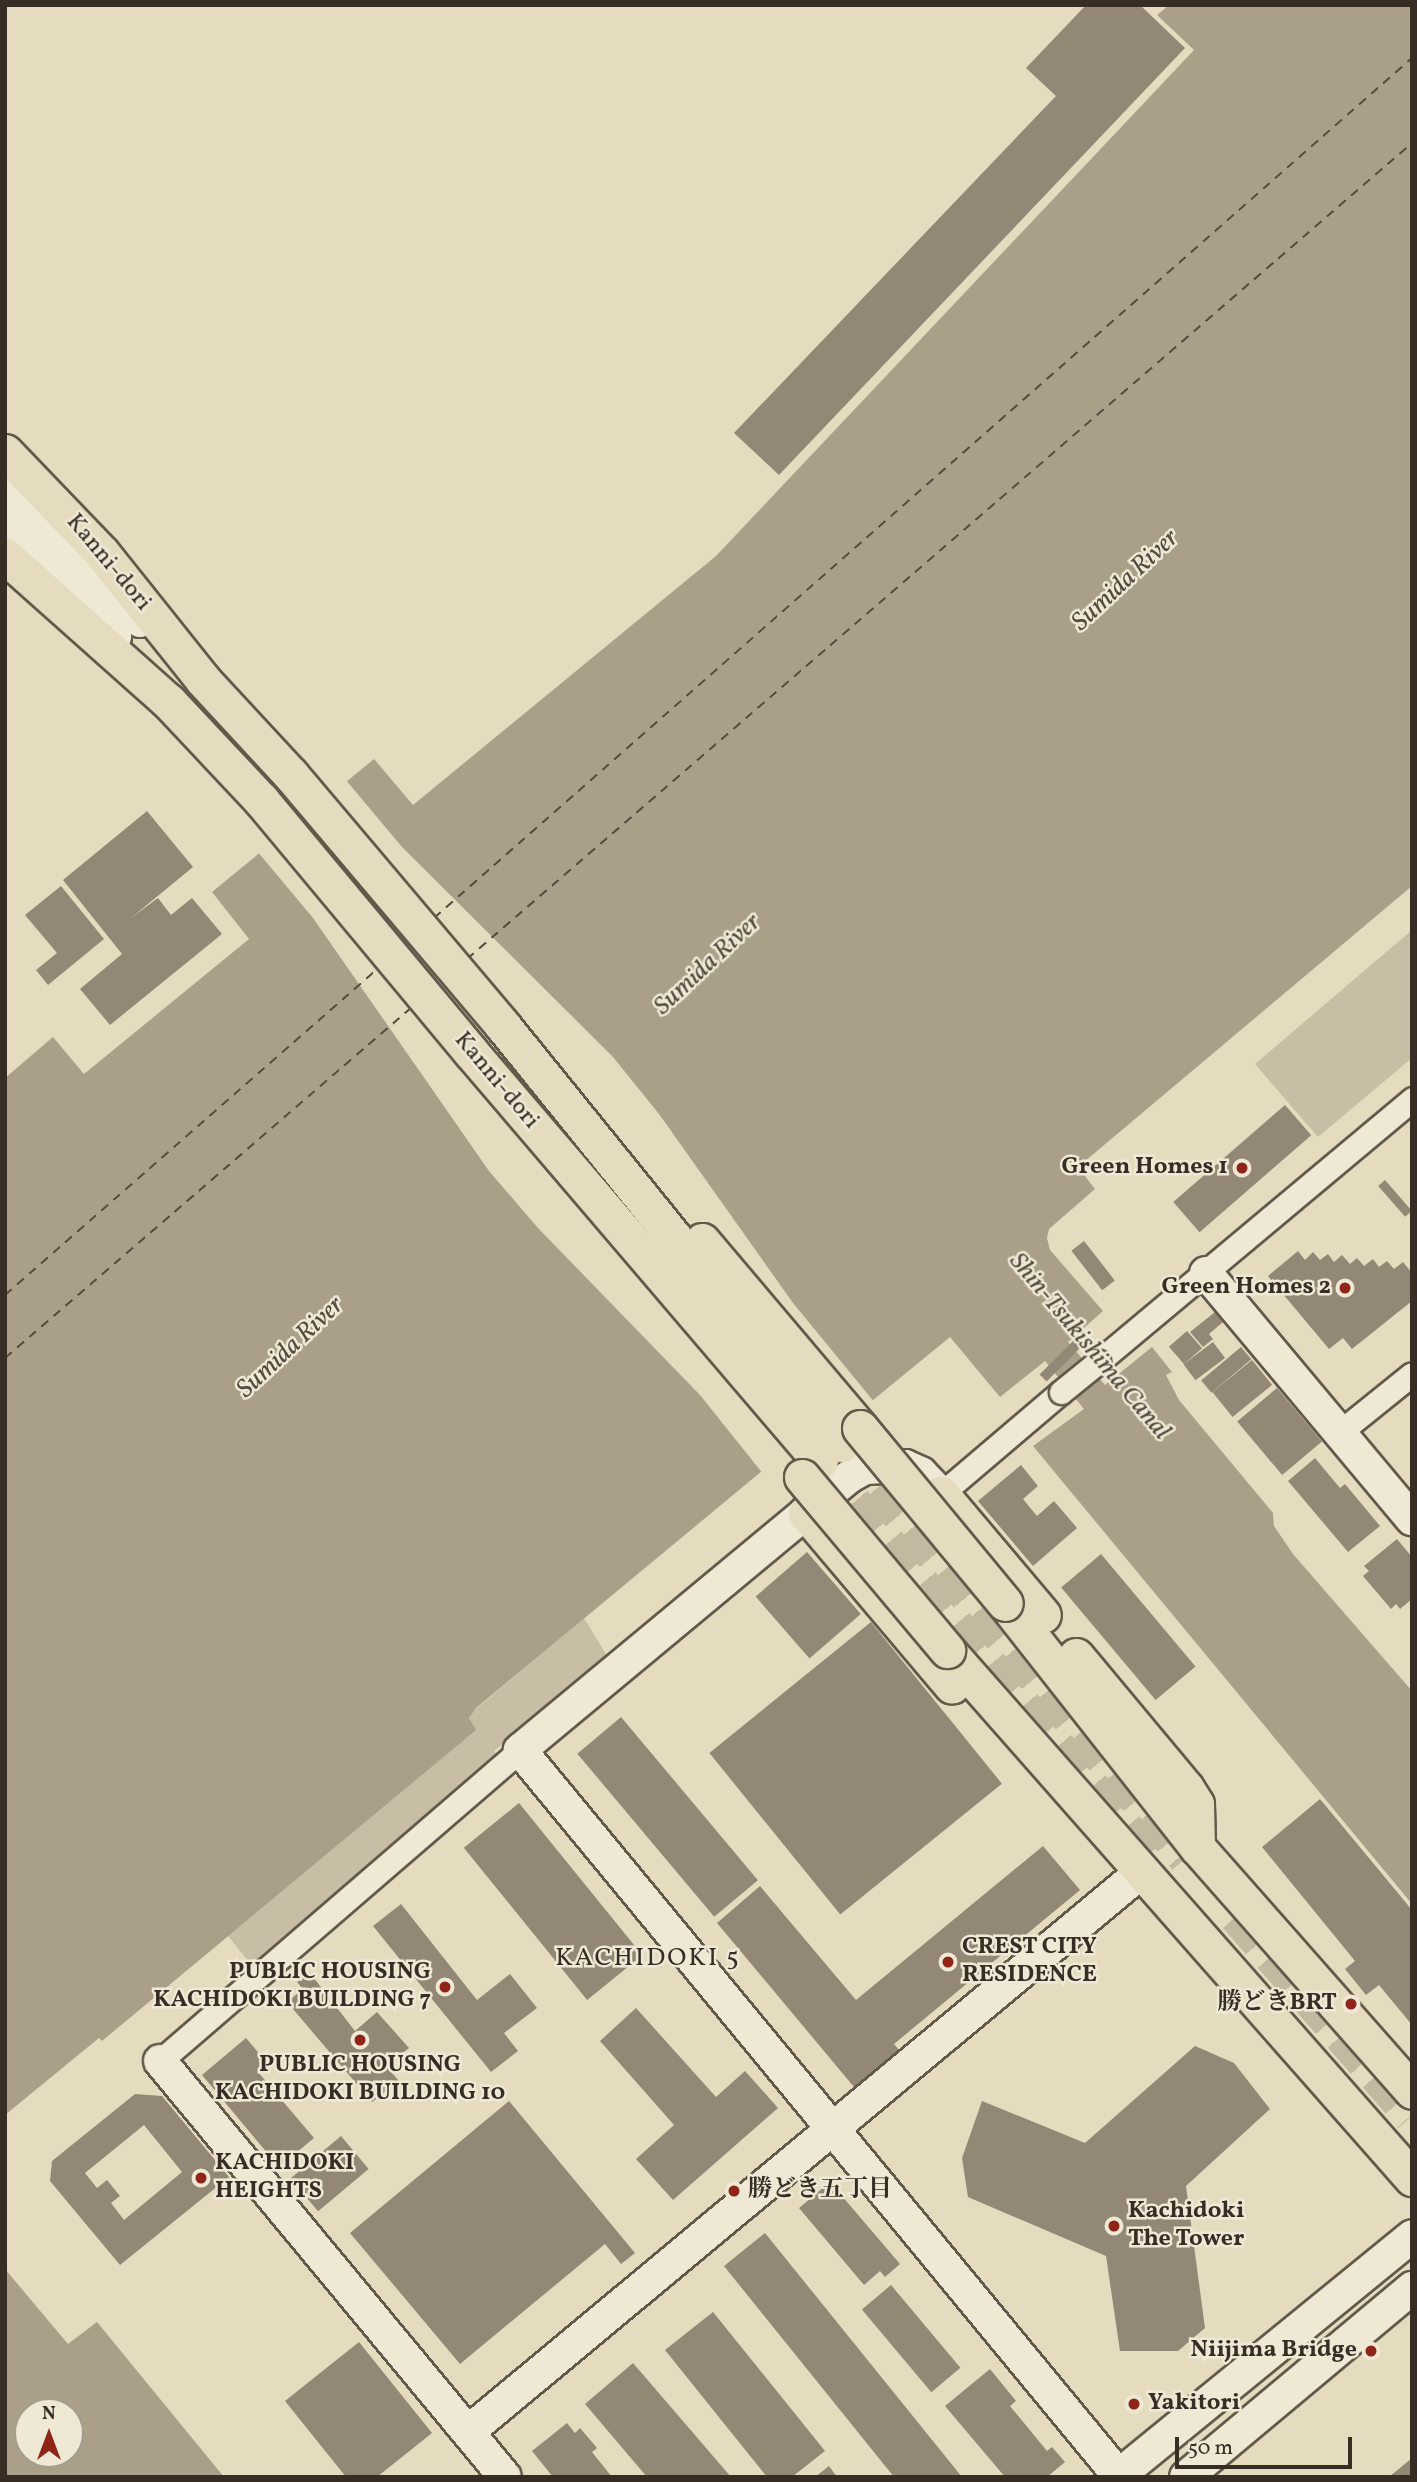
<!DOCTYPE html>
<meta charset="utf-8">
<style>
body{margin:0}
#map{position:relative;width:1417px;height:2482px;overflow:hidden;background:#e5dcbf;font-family:Vollkorn,"Noto Serif JP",serif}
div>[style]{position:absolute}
.green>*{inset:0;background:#c8bea5}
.water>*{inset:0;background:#aaa08a}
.pier>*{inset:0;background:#e5dcbf}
.ferry>*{height:2px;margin-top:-1px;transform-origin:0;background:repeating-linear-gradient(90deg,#544a3e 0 9px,transparent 0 16px)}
.building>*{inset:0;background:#928875;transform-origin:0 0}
.primary-tunnel>*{height:35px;margin-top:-17.5px;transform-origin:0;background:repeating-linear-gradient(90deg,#c2b9a0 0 35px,transparent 0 53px)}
.roads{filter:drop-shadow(2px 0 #63594b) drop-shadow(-2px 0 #63594b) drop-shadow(0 2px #63594b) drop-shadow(0 -2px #63594b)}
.street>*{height:23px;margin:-11.5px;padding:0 11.5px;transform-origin:11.5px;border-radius:11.5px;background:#eee8d5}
.secondary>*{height:32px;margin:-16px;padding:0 16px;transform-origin:16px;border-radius:16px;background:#eee8d5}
.primary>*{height:35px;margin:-17.5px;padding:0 17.5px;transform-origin:17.5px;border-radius:17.5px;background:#e5dcbf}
.bridges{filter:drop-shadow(2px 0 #63594b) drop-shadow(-2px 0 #63594b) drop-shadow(0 2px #63594b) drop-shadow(0 -2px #63594b)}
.street-bridge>*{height:23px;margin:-11.5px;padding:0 11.5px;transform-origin:11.5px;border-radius:11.5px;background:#eee8d5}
.primary-bridge>*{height:35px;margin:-17.5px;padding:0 17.5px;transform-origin:17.5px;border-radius:17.5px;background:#e5dcbf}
.dots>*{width:19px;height:19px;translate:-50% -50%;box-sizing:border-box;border:4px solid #eee8d5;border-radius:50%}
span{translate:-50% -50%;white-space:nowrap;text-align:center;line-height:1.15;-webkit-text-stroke:5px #eee8d5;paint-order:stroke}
.street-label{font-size:24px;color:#382d24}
.poi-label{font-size:24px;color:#382d24;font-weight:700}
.right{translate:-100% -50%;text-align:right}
.left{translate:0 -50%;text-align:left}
.water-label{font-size:26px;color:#544a3e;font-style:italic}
.neighbourhood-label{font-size:26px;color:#382d24;letter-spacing:2px}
.frame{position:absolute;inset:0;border:7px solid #382d24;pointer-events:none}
.north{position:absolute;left:14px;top:2398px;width:70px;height:70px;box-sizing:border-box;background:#eee8d5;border:2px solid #a59d8e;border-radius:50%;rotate:0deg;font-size:19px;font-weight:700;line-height:28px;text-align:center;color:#382d24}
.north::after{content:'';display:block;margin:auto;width:24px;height:32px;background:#8f2418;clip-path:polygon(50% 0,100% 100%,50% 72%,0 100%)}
.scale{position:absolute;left:1175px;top:2437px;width:177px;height:32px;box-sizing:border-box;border:4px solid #382d24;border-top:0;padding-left:9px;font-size:21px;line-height:24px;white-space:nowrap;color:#382d24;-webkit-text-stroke:5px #eee8d5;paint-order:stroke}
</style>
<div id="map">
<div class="green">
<i style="clip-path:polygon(1412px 930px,1412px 1058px,1318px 1137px,1255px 1064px)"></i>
<i style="clip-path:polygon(584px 1618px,609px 1659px,494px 1751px,500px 1759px,253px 1967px,228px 1936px,475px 1730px,470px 1723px,470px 1714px)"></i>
</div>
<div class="water">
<i style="clip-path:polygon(1169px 5px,1412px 5px,1412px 886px,1078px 1167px,1095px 1189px,1049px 1229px,1047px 1238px,1050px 1250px,1103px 1311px,1068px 1342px,1105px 1385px,1152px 1347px,1172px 1372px,1166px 1375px,1179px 1400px,1273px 1513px,1274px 1526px,1293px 1554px,1412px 1691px,1412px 1904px,1033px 1446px,1084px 1409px,1045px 1361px,1000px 1397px,950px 1337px,845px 1423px,826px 1418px,476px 1708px,469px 1718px,476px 1730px,102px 2041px,99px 2038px,5px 2115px,5px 1078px,53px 1037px,84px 1074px,249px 939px,212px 892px,374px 759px,413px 805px,716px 556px,1194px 50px,1157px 15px)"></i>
<i style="clip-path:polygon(evenodd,5px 2269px,68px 2344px,97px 2322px,224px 2477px,5px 2477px,5px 2269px,28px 2412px,70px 2412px,70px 2454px,28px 2454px,28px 2412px)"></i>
</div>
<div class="pier">
<i style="clip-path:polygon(345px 779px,402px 847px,613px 1057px,659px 1114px,793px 1303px,875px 1403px,847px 1426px,828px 1421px,764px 1475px,700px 1395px,538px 1228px,489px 1171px,313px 918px,257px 851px)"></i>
</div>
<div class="ferry">
<i style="left:434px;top:918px;width:1302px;rotate:-41.33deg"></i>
<i style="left:467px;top:959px;width:1249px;rotate:-40.81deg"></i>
<i style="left:5px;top:1295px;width:496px;rotate:-41.2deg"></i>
<i style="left:5px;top:1358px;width:537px;rotate:-40.77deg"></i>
</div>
<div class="building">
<i style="clip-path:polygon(1086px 5px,1140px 5px,1185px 48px,779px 475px,734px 433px,1056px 96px,1026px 68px)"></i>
<i style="clip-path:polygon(147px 811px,193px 867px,131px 918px,158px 898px,171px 915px,192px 898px,222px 934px,110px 1025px,80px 989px,122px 954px,63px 880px)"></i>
<i style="clip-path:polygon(61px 886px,104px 939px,48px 985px,36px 970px,57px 953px,25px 915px)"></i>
<i style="left:1285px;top:1105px;width:40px;height:148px;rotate:49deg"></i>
<i style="left:1385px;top:1180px;width:41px;height:9px;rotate:49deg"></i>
<i style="left:1084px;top:1241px;width:50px;height:16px;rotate:52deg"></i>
<i style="clip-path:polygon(1298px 1251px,1305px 1260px,1313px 1252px,1320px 1260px,1328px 1254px,1334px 1262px,1342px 1255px,1350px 1264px,1357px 1258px,1364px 1266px,1373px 1259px,1379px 1267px,1387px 1261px,1394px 1269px,1403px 1262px,1412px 1273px,1412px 1301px,1352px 1349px,1343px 1338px,1329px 1349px,1268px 1276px)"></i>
<i style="clip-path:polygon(1215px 1312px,1223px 1322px,1209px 1334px,1213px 1339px,1203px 1347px,1190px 1332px)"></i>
<i style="left:1187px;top:1331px;width:23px;height:24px;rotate:49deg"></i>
<i style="left:1082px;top:1332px;width:10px;height:60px;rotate:45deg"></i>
<i style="left:1213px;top:1342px;width:20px;height:37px;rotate:53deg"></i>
<i style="left:1241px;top:1347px;width:16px;height:52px;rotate:50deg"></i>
<i style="left:1252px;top:1360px;width:32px;height:51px;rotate:51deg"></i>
<i style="left:1277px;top:1388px;width:70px;height:52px;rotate:50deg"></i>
<i style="clip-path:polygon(1315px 1458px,1340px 1488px,1345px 1484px,1380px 1526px,1348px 1552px,1288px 1481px)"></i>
<i style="clip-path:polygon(1021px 1465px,1038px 1486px,1023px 1499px,1037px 1516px,1054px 1501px,1077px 1528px,1033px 1566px,978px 1501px)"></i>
<i style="clip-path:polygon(1397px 1539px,1412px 1557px,1412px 1599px,1400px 1609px,1396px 1604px,1391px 1609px,1363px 1576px,1369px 1571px,1364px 1566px)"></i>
<i style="left:807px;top:1552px;width:82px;height:68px;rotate:49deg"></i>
<i style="left:1101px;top:1554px;width:147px;height:52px;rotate:50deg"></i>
<i style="left:871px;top:1622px;width:208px;height:208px;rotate:51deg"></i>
<i style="left:621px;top:1717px;width:213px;height:57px;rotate:50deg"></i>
<i style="clip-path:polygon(1320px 1799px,1412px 1910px,1412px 2025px,1379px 1985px,1366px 1995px,1345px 1969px,1355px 1961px,1262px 1847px)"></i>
<i style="left:519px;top:1803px;width:196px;height:71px;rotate:51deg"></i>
<i style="clip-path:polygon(1043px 1846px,1080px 1890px,894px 2044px,900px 2051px,854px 2087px,717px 1923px,760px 1886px,856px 2000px)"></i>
<i style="clip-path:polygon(401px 1904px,477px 2000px,510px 1974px,537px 2008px,504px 2033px,518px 2051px,491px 2072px,373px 1926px)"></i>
<i style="clip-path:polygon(310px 1973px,355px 2031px,377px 2012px,409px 2048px,386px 2066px,399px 2081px,372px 2102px,287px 2002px,303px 1989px,297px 1982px)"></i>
<i style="clip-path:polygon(636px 2008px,716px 2097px,745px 2071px,778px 2108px,673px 2200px,636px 2159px,674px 2125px,600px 2041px)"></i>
<i style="clip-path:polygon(246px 2038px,268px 2064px,258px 2072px,314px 2138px,279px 2167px,202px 2075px)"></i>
<i style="clip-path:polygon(1195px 2046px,1234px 2063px,1270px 2109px,1186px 2186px,1205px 2328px,1178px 2351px,1120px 2351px,1106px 2256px,968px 2197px,962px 2158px,982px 2101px,1085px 2143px)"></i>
<i style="clip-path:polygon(evenodd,135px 2094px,162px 2096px,229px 2177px,120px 2265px,50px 2181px,52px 2161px,135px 2094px,144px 2125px,182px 2172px,124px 2220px,111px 2203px,120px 2196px,107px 2180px,97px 2188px,85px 2173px,144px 2125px)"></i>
<i style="clip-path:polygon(509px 2101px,635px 2253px,621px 2264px,605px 2244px,460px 2364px,350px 2233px)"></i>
<i style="left:341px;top:2136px;width:43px;height:66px;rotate:50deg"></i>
<i style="clip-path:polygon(830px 2182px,900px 2264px,885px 2277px,880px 2271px,864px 2285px,799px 2208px)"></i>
<i style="clip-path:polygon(765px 2233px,962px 2477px,894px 2477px,724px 2266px)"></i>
<i style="left:891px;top:2285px;width:108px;height:38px;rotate:50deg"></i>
<i style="clip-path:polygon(713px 2312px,825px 2451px,792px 2477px,767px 2477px,665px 2350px)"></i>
<i style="clip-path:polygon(359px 2342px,432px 2433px,377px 2477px,346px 2477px,285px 2401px)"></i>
<i style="clip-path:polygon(633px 2363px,731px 2477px,647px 2477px,585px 2404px)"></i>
<i style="clip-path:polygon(990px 2369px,1016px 2401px,1010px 2406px,1047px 2451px,1052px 2447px,1065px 2462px,1047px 2477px,1005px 2477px,945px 2406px)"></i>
<i style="clip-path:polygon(567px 2423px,575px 2433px,580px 2428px,597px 2448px,592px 2452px,612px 2477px,553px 2477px,532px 2451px)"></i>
<i style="clip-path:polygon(1412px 2458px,1412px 2477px,1389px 2477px)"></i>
<i style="clip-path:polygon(829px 2466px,837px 2477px,815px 2477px)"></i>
</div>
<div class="primary-tunnel">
<i style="left:843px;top:1447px;width:535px;rotate:50.15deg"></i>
<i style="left:820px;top:1461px;width:518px;rotate:50.1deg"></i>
<i style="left:1236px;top:1916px;width:266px;rotate:48.7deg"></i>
</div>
<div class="roads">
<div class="street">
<i style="left:1098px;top:1362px;width:410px;rotate:-39.9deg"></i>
<i style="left:1340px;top:1432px;width:92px;rotate:-38.9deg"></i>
<i style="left:941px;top:1494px;width:157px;rotate:-40.4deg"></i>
<i style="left:160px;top:2061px;width:476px;rotate:-40.8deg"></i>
</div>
<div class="secondary">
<i style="left:5px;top:486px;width:191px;rotate:45deg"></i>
<i style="left:5px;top:523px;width:158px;rotate:45.8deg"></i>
<i style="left:1206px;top:1273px;width:321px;rotate:50.1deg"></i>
<i style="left:941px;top:1494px;width:29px;rotate:-134deg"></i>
<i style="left:921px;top:1473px;width:17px;rotate:-156deg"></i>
<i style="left:905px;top:1466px;width:40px;rotate:177.1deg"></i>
<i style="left:865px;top:1468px;width:18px;rotate:151deg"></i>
<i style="left:849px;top:1477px;width:428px;rotate:140.3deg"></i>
<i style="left:520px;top:1750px;width:943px;rotate:50.47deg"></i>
<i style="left:160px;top:2061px;width:540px;rotate:50.33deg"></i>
<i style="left:468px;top:2432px;width:866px;rotate:-39.75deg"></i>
<i style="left:1117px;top:2477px;width:381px;rotate:-39.2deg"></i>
<i style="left:1186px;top:2477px;width:295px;rotate:-39.9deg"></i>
</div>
<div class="primary">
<i style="left:5px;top:452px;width:139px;rotate:46.2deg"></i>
<i style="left:101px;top:552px;width:164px;rotate:51.4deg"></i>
<i style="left:203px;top:680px;width:129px;rotate:47.2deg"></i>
<i style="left:291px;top:775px;width:329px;rotate:49.8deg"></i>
<i style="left:503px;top:1026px;width:538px;rotate:51.04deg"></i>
<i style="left:5px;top:556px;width:220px;rotate:41.7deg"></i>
<i style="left:169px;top:702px;width:134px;rotate:46.8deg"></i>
<i style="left:261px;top:800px;width:327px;rotate:50.2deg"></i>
<i style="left:470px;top:1051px;width:539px;rotate:49.51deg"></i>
<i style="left:702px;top:1241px;width:245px;rotate:49.8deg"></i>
<i style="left:941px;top:1494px;width:158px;rotate:49.9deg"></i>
<i style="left:806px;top:1513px;width:226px;rotate:49.8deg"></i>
<i style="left:1005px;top:1603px;width:310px;rotate:51.8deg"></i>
<i style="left:1197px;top:1847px;width:325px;rotate:48.6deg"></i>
<i style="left:947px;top:1650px;width:704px;rotate:48.63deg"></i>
<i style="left:1076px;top:1656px;width:172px;rotate:50.2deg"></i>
<i style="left:1186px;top:1788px;width:19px;rotate:58deg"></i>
<i style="left:1196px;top:1804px;width:43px;rotate:88.7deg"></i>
</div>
</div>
<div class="bridges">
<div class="street-bridge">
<i style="left:1061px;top:1392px;width:48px;rotate:-39deg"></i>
</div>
<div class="primary-bridge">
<i style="left:860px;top:1428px;width:227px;rotate:50.4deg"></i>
<i style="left:802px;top:1477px;width:226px;rotate:50deg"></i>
</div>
</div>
<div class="dots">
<i style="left:1242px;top:1168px;background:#8f2418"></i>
<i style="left:1345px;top:1288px;background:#8f2418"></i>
<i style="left:948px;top:1962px;background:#8f2418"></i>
<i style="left:445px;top:1987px;background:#8f2418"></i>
<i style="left:1351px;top:2004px;background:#8f2418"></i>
<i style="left:360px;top:2040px;background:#8f2418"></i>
<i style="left:201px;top:2178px;background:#8f2418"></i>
<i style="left:734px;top:2191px;background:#8f2418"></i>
<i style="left:1114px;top:2226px;background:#8f2418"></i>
<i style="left:1371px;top:2351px;background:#8f2418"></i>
<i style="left:1134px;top:2404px;background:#8f2418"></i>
</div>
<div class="street-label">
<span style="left:108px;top:563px;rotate:50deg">Kanni-dori</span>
<span style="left:496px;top:1081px;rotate:50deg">Kanni-dori</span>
</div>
<div class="poi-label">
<span class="right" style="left:1228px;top:1168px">Green Homes 1</span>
<span class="right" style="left:1331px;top:1288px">Green Homes 2</span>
<span class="left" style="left:962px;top:1962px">CREST CITY<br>RESIDENCE</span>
<span class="right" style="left:431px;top:1987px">PUBLIC HOUSING<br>KACHIDOKI BUILDING 7</span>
<span class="right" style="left:1337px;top:2004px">勝どきBRT</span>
<span style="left:360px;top:2080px">PUBLIC HOUSING<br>KACHIDOKI BUILDING 10</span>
<span class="left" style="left:215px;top:2178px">KACHIDOKI<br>HEIGHTS</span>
<span class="left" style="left:748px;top:2191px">勝どき五丁目</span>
<span class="left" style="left:1128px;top:2226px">Kachidoki<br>The Tower</span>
<span class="right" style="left:1357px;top:2351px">Niijima Bridge</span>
<span class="left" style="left:1148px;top:2404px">Yakitori</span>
</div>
<div class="water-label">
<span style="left:1126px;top:581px;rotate:-43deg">Sumida River</span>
<span style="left:708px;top:965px;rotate:-43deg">Sumida River</span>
<span style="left:1089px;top:1347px;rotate:50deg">Shin-Tsukishima Canal</span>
<span style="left:291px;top:1348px;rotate:-43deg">Sumida River</span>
</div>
<div class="neighbourhood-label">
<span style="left:648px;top:1959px">KACHIDOKI 5</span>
</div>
<div class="frame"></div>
<div class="north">N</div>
<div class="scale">50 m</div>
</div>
